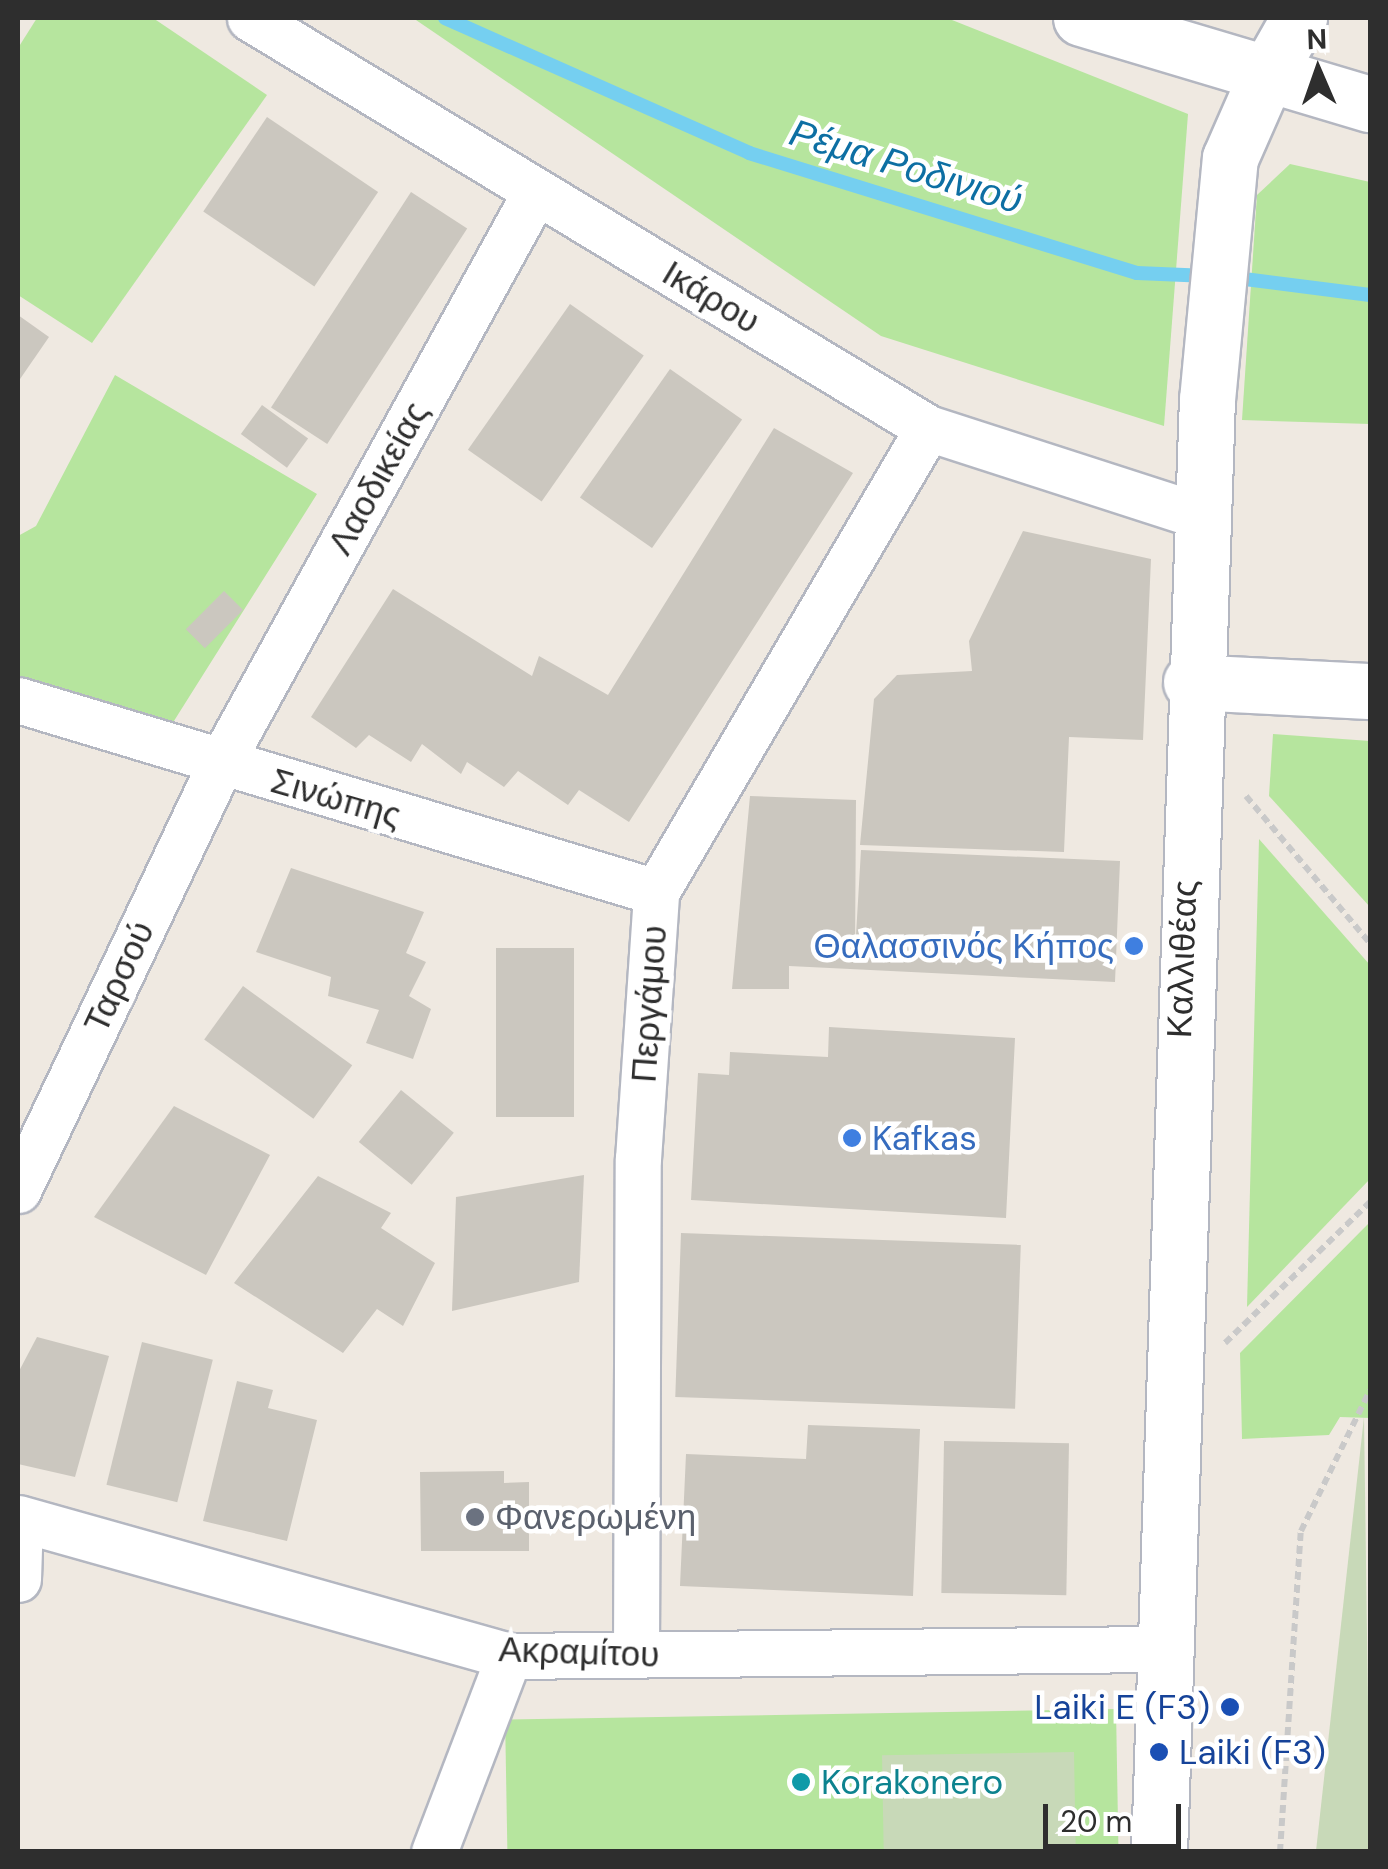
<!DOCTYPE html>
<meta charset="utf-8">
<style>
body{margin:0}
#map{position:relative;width:1388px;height:1869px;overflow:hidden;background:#efe9e1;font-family:"DM Sans",sans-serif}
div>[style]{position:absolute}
.green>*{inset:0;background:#b6e59e;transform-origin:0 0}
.cemetery>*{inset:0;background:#c8d9b8;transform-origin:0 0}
.stream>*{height:14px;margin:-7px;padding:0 7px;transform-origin:7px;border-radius:7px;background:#75cff0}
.building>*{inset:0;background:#cbc7bf;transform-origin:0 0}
.path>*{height:6px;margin-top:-3px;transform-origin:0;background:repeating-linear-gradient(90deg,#c9c9c9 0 8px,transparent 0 13px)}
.roads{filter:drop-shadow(2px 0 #b4b7c1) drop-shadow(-2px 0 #b4b7c1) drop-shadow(0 2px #b4b7c1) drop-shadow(0 -2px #b4b7c1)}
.minor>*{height:45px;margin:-22.5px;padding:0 22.5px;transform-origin:22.5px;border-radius:22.5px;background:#fff}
.tertiary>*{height:55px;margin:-27.5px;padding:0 27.5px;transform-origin:27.5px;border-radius:27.5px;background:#fff}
.secondary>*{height:55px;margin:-27.5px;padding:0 27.5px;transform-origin:27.5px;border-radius:27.5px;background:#fff}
.dots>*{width:28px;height:28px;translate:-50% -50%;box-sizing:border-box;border:5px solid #fff;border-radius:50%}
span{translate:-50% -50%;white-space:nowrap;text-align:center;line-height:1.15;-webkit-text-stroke:9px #fff;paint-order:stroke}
.street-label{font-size:35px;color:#2e2e2e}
.shop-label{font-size:35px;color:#366cbe}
.right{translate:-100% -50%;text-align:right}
.left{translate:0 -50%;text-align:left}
.worship-label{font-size:35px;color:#5b616d}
.transit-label{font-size:35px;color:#164399}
.culture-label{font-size:35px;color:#0d838f}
.water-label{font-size:38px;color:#0d6fa3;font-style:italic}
.frame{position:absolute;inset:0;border:20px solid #2e2e2e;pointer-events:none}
.north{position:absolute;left:1268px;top:20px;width:100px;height:100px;-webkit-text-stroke:8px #fff;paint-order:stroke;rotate:358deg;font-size:28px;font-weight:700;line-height:40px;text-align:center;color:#2e2e2e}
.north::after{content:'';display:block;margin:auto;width:35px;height:45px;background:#2e2e2e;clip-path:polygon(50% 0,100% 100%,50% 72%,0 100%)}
.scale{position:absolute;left:1043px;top:1804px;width:138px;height:45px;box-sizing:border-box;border:5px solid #2e2e2e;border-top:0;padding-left:12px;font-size:30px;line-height:35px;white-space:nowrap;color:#2e2e2e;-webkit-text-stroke:8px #fff;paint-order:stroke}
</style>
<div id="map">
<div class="green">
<i style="clip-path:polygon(37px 18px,153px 18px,267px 95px,92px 343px,18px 295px,18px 48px)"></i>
<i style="clip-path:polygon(413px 18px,947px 18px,1188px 114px,1164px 426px,881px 336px)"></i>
<i style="clip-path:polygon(1290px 164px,1370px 182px,1370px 424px,1242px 420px,1257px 195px)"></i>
<i style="clip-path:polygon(115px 375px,317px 494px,167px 732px,18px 682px,18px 536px,36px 526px)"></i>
<i style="clip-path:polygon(1273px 734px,1370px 741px,1370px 907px,1269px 796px)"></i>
<i style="clip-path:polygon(1259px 839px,1370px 965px,1370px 1179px,1247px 1307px)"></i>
<i style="clip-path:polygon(1370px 1222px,1370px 1418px,1340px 1417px,1329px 1435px,1242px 1439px,1240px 1353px)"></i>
<i style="left:1116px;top:1709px;width:142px;height:611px;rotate:89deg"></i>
</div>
<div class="cemetery">
<i style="clip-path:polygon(1364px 1417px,1370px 1851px,1316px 1851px)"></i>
<i style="left:1074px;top:1752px;width:99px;height:192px;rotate:89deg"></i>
</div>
<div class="stream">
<i style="left:445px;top:18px;width:333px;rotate:23.9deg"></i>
<i style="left:749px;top:153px;width:406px;rotate:17.2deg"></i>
<i style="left:1137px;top:273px;width:71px;rotate:2.4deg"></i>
<i style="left:1229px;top:277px;width:142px;rotate:7.3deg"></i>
</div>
<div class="building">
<i style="left:267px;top:117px;width:134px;height:114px;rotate:34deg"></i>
<i style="left:411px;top:192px;width:67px;height:257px;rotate:33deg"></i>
<i style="left:570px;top:304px;width:90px;height:178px;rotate:35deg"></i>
<i style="clip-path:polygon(18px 315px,49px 337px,18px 382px)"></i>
<i style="left:670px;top:369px;width:88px;height:157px;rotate:35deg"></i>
<i style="left:262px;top:405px;width:57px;height:36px;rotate:36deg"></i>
<i style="clip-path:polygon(774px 428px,853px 473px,629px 822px,579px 790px,568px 805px,518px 771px,504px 787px,467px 762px,461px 774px,422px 744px,411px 762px,369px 735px,356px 748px,311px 717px,393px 589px,532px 676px,539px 656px,608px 695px)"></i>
<i style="clip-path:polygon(1023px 531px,1151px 559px,1143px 740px,1069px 737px,1064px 852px,860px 845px,874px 699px,897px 675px,972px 671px,969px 641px)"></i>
<i style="left:224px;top:591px;width:27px;height:54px;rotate:45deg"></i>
<i style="clip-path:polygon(750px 796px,856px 800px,855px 952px,861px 850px,1120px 861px,1115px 982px,789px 966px,789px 989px,732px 989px)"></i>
<i style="clip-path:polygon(291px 868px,424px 912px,406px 953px,426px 962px,409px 996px,431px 1009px,413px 1059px,366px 1043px,379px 1010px,328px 996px,331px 977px,256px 952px)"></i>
<i style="left:496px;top:948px;width:78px;height:169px"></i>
<i style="left:243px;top:986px;width:135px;height:66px;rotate:36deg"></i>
<i style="clip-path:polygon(829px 1027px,1015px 1038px,1006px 1218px,691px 1200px,698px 1073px,729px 1075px,730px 1052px,828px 1057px)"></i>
<i style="left:401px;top:1090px;width:68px;height:67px;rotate:39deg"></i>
<i style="clip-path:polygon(174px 1106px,270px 1155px,206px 1275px,94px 1217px)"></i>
<i style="clip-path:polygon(584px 1175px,579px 1282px,452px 1311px,456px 1197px)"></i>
<i style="clip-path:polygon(318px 1176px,391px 1213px,381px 1228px,435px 1263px,403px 1326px,377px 1309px,343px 1353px,234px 1283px)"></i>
<i style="left:681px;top:1233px;width:340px;height:164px;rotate:2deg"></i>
<i style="clip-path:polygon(37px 1337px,109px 1356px,75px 1477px,18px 1464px,18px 1373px)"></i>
<i style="left:142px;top:1342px;width:73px;height:147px;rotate:14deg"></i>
<i style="clip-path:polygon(237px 1381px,273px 1390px,268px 1408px,317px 1420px,287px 1541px,203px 1521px)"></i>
<i style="clip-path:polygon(808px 1425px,920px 1429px,913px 1596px,680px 1586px,686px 1454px,806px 1459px)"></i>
<i style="left:944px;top:1441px;width:125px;height:152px;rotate:1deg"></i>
<i style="clip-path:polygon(504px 1471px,504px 1483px,529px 1482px,529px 1551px,421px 1551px,420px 1472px)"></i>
</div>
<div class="path">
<i style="left:1246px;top:796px;width:192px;rotate:49.9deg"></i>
<i style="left:1225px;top:1343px;width:202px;rotate:-44.2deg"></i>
<i style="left:1280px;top:1852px;width:322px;rotate:-86.3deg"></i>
<i style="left:1301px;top:1531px;width:157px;rotate:-63.9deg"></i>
</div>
<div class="roads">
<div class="minor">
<i style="left:250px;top:18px;width:792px;rotate:31.16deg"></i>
<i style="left:928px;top:428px;width:286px;rotate:17.9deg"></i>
<i style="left:18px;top:700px;width:666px;rotate:16.75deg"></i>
<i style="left:18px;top:1190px;width:471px;rotate:-64.6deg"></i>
<i style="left:220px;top:764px;width:654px;rotate:-61.12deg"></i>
<i style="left:18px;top:1518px;width:510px;rotate:15.7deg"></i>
<i style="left:509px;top:1656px;width:650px;rotate:-0.62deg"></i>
<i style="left:18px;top:1579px;width:60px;rotate:-88.1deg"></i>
<i style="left:636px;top:1655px;width:496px;rotate:-89.8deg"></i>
<i style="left:638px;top:1159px;width:268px;rotate:-86.1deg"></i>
<i style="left:656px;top:892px;width:538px;rotate:-59.62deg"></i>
<i style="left:434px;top:1852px;width:210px;rotate:-69.1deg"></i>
</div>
<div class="tertiary">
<i style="left:1266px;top:76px;width:67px;rotate:-60.4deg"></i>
</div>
<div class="secondary">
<i style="left:1081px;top:18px;width:302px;rotate:16.6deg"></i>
<i style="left:1191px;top:682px;width:179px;rotate:2.9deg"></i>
<i style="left:1159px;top:1852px;width:1453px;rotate:-88.11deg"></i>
<i style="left:1207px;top:400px;width:243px;rotate:-84.6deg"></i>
<i style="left:1230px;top:158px;width:90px;rotate:-66.3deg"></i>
</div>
</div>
<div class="dots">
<i style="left:1134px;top:946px;background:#3f7fe0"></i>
<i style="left:852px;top:1138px;background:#3f7fe0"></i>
<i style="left:475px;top:1517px;background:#6b7280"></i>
<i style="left:1230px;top:1707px;background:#1a4fb4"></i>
<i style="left:1159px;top:1752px;background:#1a4fb4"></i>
<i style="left:801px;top:1782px;background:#0f9aa8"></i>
</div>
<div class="street-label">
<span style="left:711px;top:297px;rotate:31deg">Ικάρου</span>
<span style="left:378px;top:478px;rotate:-61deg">Λαοδικείας</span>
<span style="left:336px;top:798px;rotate:16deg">Σινώπης</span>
<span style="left:1182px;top:959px;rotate:-88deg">Καλλιθέας</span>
<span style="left:119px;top:977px;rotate:-65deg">Ταρσού</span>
<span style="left:649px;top:1004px;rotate:-86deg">Περγάμου</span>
<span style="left:579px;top:1652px;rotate:2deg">Ακραμίτου</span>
</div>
<div class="shop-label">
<span class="right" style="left:1114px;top:946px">Θαλασσινός Κήπος</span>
<span class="left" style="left:872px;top:1138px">Kafkas</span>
</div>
<div class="worship-label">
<span class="left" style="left:495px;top:1517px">Φανερωμένη</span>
</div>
<div class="transit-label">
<span class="right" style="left:1210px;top:1707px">Laiki E (F3)</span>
<span class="left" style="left:1179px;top:1752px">Laiki (F3)</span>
</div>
<div class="culture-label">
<span class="left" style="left:821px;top:1782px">Korakonero</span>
</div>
<div class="water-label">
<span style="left:906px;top:167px;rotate:17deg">Ρέμα Ροδινιού</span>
</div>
<div class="frame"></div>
<div class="north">N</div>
<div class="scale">20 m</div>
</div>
